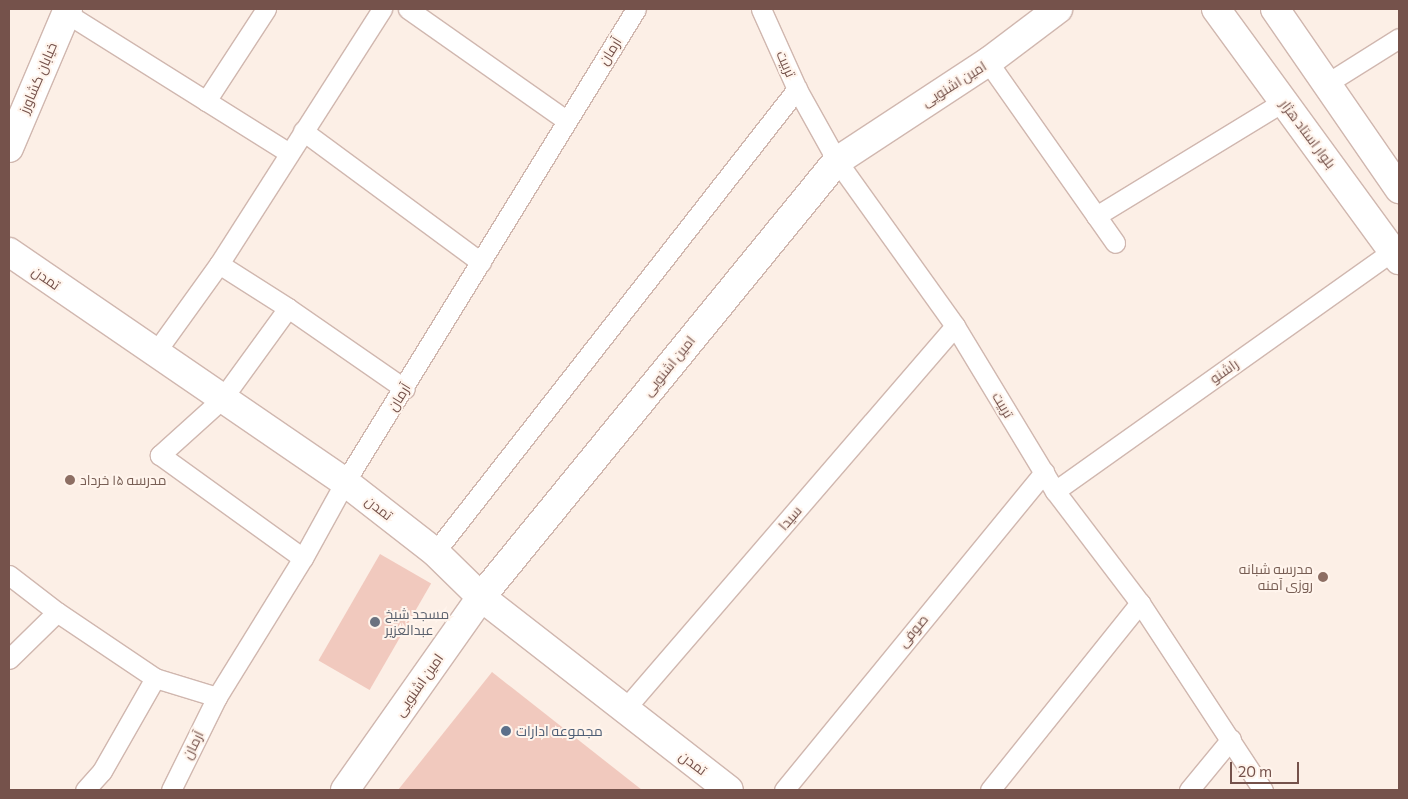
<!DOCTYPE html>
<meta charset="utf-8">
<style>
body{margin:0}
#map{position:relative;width:1408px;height:799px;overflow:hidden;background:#fcefe6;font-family:Commissioner,Cairo,sans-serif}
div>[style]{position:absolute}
.building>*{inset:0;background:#f1c9be;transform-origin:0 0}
.roads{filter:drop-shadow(1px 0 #d0b7af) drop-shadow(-1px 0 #d0b7af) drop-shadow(0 1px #d0b7af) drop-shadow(0 -1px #d0b7af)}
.street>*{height:19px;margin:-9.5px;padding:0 9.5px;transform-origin:9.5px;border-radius:9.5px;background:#fff}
.secondary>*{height:28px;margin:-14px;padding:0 14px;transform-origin:14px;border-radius:14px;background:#fff}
.dots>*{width:14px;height:14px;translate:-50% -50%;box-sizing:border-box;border:2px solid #fff4ec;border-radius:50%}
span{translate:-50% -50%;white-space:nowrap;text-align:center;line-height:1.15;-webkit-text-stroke:4px #fff4ec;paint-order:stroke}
.street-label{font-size:14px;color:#75524b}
.education-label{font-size:14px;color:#785e54}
.left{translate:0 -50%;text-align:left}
.right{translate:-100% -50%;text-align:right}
.worship-label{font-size:14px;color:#5b616d}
.service-label{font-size:14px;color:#4e5e75}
.frame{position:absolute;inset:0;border:10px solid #75524b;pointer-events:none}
.scale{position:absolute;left:1230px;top:762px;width:69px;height:22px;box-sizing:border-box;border:2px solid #75524b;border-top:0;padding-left:6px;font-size:15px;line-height:18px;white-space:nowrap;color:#75524b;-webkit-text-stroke:4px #fff4ec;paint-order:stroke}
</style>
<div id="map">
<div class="building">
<i style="left:380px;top:554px;width:59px;height:123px;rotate:30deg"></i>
<i style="clip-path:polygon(492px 672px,642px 790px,398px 790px)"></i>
</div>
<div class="roads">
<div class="street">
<i style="left:408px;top:9px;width:193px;rotate:35.1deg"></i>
<i style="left:761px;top:9px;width:88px;rotate:65.8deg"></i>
<i style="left:797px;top:89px;width:82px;rotate:60.9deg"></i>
<i style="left:837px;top:161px;width:203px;rotate:54.4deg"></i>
<i style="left:955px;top:326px;width:193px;rotate:58.8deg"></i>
<i style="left:1055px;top:491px;width:141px;rotate:52.8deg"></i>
<i style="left:1140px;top:603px;width:224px;rotate:56.7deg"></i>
<i style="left:66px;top:13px;width:263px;rotate:32.1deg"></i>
<i style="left:988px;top:62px;width:221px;rotate:54.9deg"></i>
<i style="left:1326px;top:84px;width:86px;rotate:-32.2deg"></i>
<i style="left:206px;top:101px;width:110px;rotate:-56.9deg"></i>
<i style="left:303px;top:131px;width:221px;rotate:36.4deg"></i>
<i style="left:1096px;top:216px;width:219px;rotate:-31.4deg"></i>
<i style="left:219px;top:264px;width:82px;rotate:32.5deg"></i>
<i style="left:288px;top:308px;width:142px;rotate:34.7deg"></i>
<i style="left:288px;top:308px;width:112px;rotate:126deg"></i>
<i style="left:222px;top:399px;width:84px;rotate:137.9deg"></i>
<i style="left:160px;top:455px;width:176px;rotate:35.8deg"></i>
<i style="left:155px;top:353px;width:110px;rotate:-54.3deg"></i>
<i style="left:219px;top:264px;width:303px;rotate:-57.4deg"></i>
<i style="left:1055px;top:491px;width:415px;rotate:-35.4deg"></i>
<i style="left:435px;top:552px;width:588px;rotate:-51.98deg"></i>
<i style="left:9px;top:575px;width:61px;rotate:37.6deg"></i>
<i style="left:57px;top:612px;width:118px;rotate:34deg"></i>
<i style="left:155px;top:678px;width:65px;rotate:17deg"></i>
<i style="left:9px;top:659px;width:67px;rotate:-44.4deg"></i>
<i style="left:624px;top:710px;width:507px;rotate:-49.24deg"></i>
<i style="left:85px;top:790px;width:25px;rotate:-48deg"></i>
<i style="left:102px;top:771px;width:107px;rotate:-60.3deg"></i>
<i style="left:171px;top:790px;width:104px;rotate:-63.7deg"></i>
<i style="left:217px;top:697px;width:163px;rotate:-58.3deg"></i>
<i style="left:303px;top:558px;width:87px;rotate:-61.1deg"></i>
<i style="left:345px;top:482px;width:555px;rotate:-58.4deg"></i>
<i style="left:784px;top:790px;width:411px;rotate:-50.7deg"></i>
<i style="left:990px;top:790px;width:240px;rotate:-51.3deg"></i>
<i style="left:1189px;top:790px;width:66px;rotate:-50.5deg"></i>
</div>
<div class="secondary">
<i style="left:1216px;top:9px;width:311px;rotate:53.9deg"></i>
<i style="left:1275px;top:9px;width:219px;rotate:55.4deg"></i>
<i style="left:9px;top:148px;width:151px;rotate:-67deg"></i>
<i style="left:9px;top:252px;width:407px;rotate:34.4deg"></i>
<i style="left:345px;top:482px;width:114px;rotate:37.9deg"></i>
<i style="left:435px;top:552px;width:64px;rotate:44.4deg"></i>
<i style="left:481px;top:597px;width:314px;rotate:37.9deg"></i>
<i style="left:345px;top:790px;width:236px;rotate:-54.8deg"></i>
<i style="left:481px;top:597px;width:563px;rotate:-50.77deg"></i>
<i style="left:837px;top:161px;width:181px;rotate:-33.3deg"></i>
<i style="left:988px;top:62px;width:88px;rotate:-37.1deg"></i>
</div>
</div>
<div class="dots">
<i style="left:70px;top:480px;background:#8d6e63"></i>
<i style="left:1323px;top:577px;background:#8d6e63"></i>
<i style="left:375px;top:622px;background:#6b7280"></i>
<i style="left:506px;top:731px;background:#5c6f8a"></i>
</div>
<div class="street-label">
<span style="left:610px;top:51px;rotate:-58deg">آرمان</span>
<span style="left:786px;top:64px;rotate:66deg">تربیت</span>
<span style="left:38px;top:78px;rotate:-67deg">خیابان کشاورز</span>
<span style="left:954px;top:84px;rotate:-32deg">امین اشنویی</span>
<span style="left:1308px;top:134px;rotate:53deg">بلوار استاد هژار</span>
<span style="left:46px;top:278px;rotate:35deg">تمدن</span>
<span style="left:669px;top:366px;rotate:-51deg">امین اشنویی</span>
<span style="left:1224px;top:371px;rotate:-35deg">راشنو</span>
<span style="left:399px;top:397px;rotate:-58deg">آرمان</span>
<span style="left:1003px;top:405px;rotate:59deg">تربیت</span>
<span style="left:379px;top:508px;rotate:38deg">تمدن</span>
<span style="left:790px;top:518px;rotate:-49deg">سیدا</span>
<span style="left:913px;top:631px;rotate:-50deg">صوفی</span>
<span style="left:419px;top:685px;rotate:-55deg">امین اشنویی</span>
<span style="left:193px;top:745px;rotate:-64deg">آرمان</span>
<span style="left:693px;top:763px;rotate:37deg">تمدن</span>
</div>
<div class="education-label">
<span class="left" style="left:80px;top:480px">مدرسه ۱۵ خرداد</span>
<span class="right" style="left:1313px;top:577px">مدرسه شبانه<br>روزی آمنه</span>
</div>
<div class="worship-label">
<span class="left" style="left:385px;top:622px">مسجد شیخ<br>عبدالعزیر</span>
</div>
<div class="service-label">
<span class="left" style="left:516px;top:731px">مجموعه ادارات</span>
</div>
<div class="frame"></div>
<div class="scale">20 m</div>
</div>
